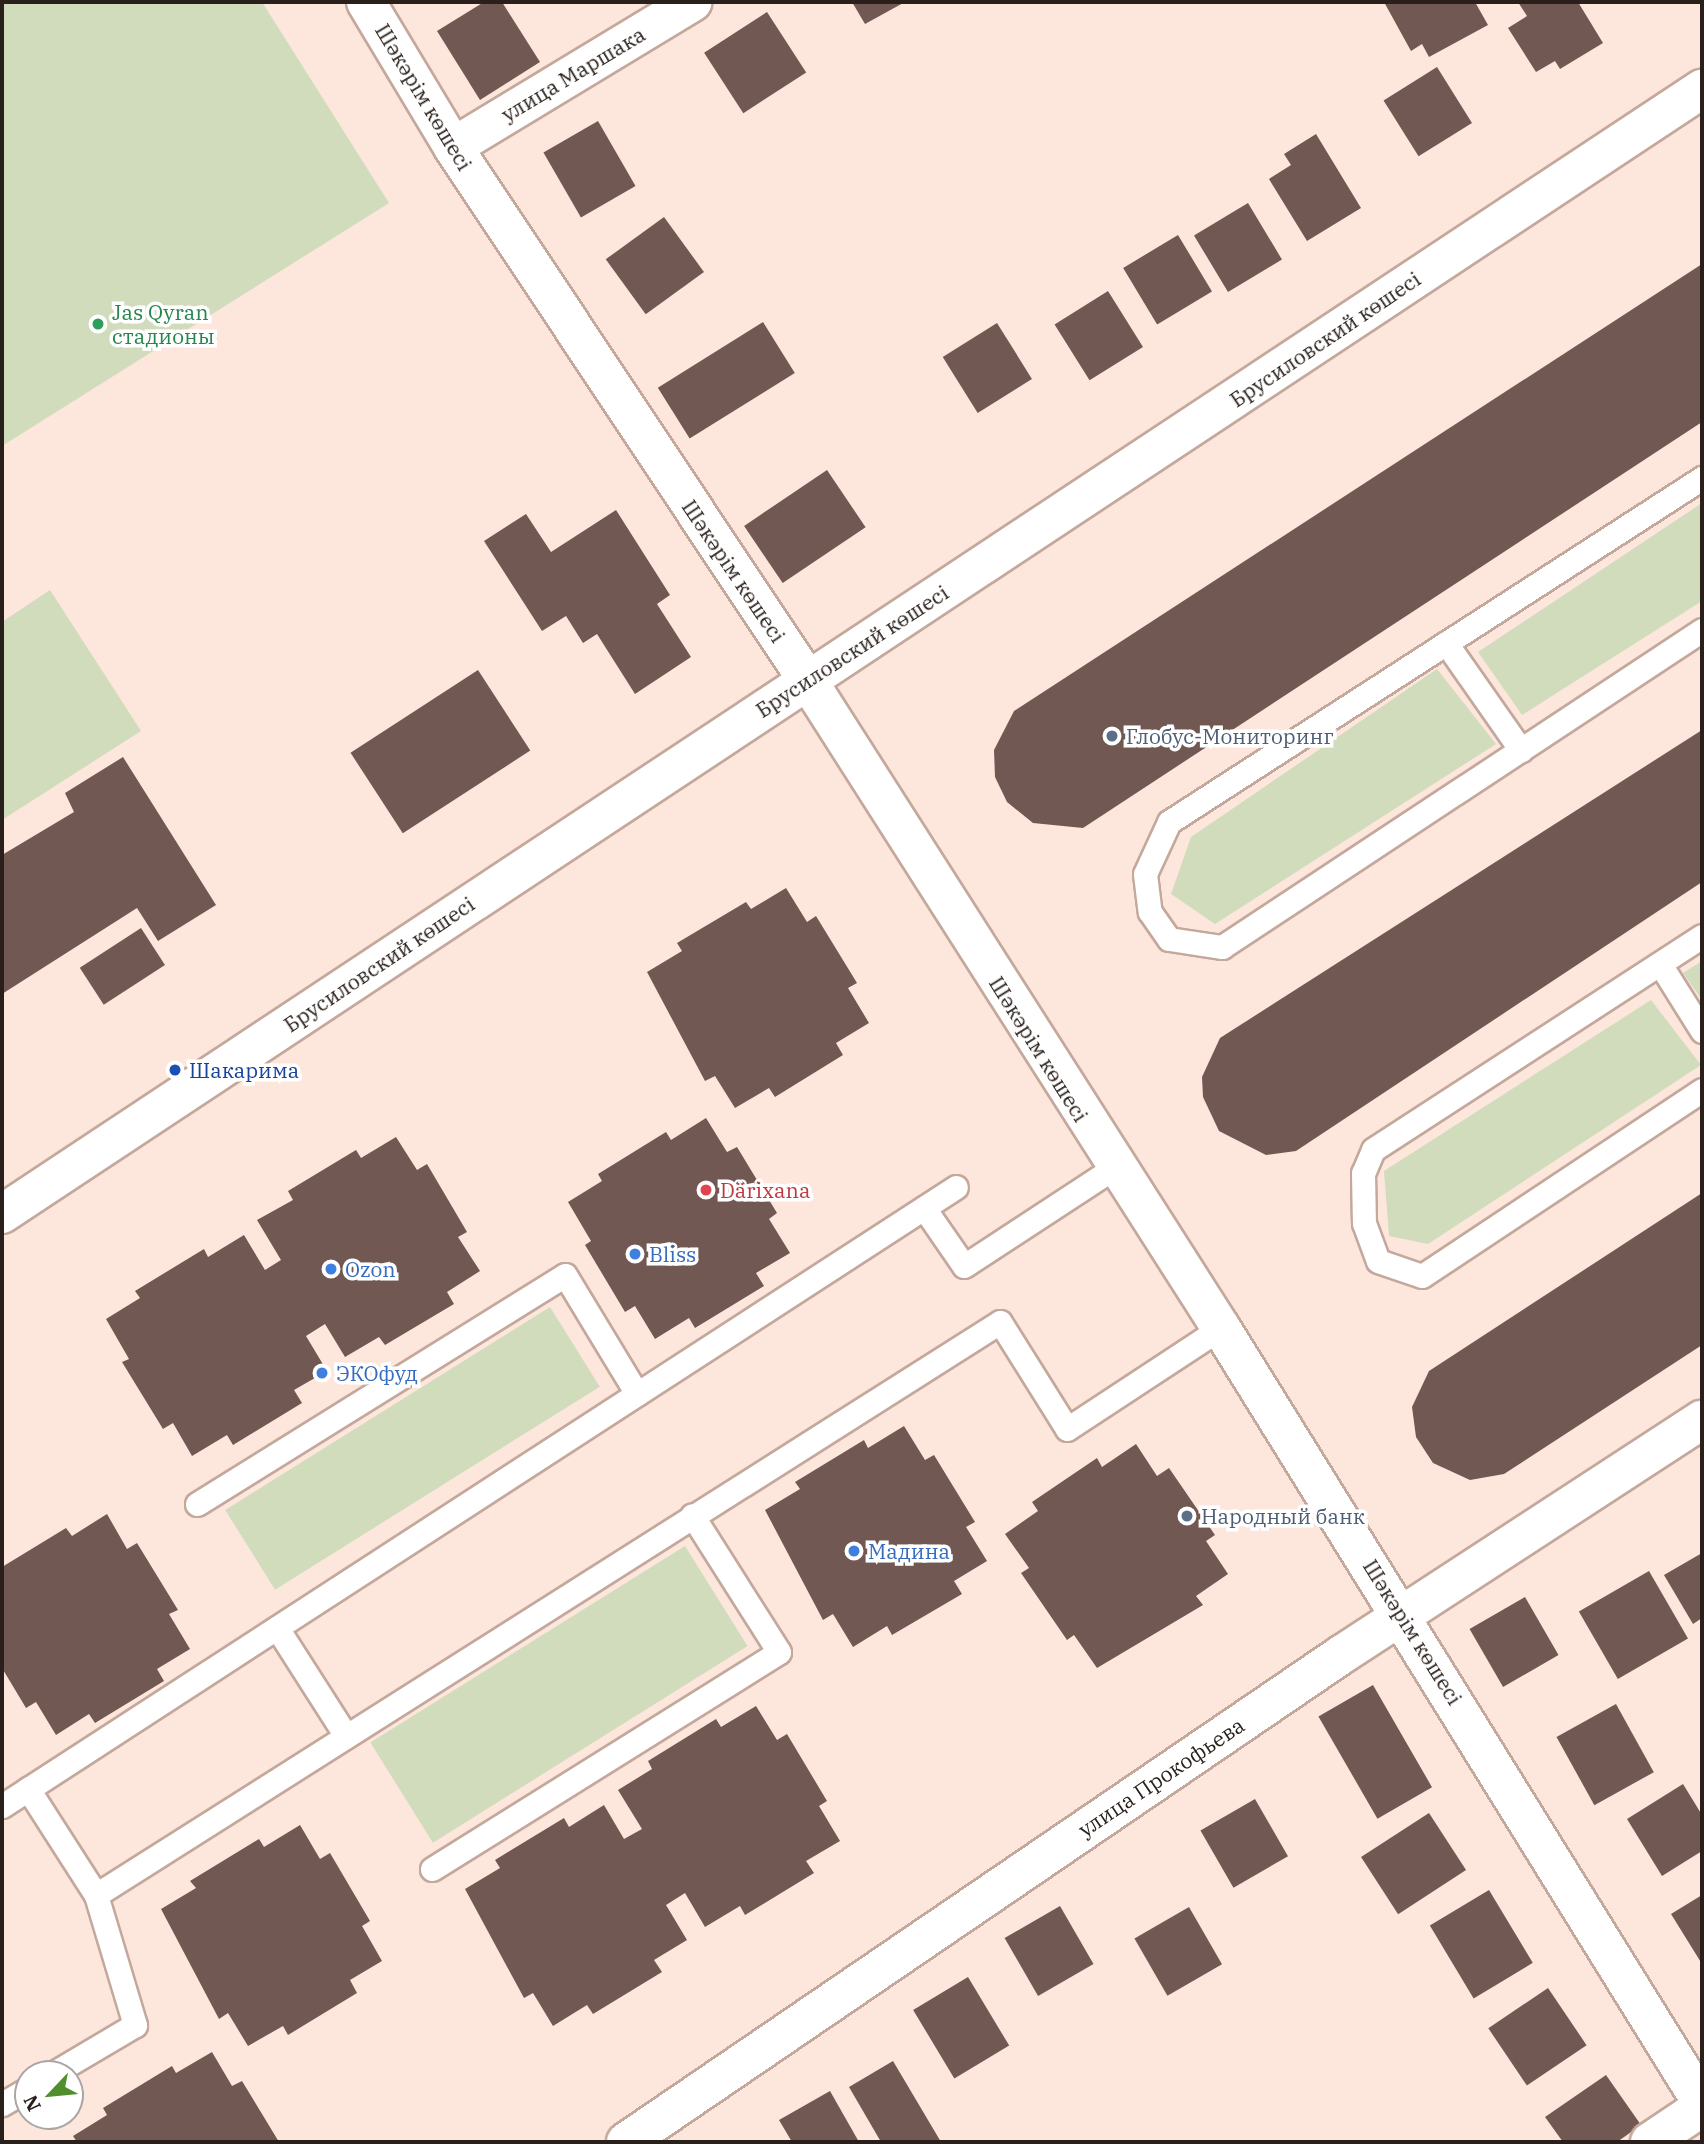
<!DOCTYPE html>
<meta charset="utf-8">
<style>
body{margin:0}
#map{position:relative;width:1704px;height:2144px;overflow:hidden;background:#fde6dc;font-family:"IBM Plex Serif",serif}
div>[style]{position:absolute}
.green>*{inset:0;background:#d1dcbc;transform-origin:0 0}
.building>*{inset:0;background:#725852;transform-origin:0 0}
.roads{filter:drop-shadow(2px 0 #c4a89c) drop-shadow(-2px 0 #c4a89c) drop-shadow(0 2px #c4a89c) drop-shadow(0 -2px #c4a89c)}
.service>*{height:23px;margin:-11.5px;padding:0 11.5px;transform-origin:11.5px;border-radius:11.5px;background:#fff}
.minor>*{height:38px;margin:-19px;padding:0 19px;transform-origin:19px;border-radius:19px;background:#fff}
.tertiary>*{height:38px;margin:-19px;padding:0 19px;transform-origin:19px;border-radius:19px;background:#fff}
.dots>*{width:19px;height:19px;translate:-50% -50%;box-sizing:border-box;border:4px solid #fff;border-radius:50%}
span{translate:-50% -50%;white-space:nowrap;text-align:center;line-height:1.15;-webkit-text-stroke:7px #fff;paint-order:stroke}
.street-label{font-size:21px;color:#2a201b}
.leisure-label{font-size:21px;color:#27864d}
.left{translate:0 -50%;text-align:left}
.service-label{font-size:21px;color:#4e5e75}
.transit-label{font-size:21px;color:#164399}
.health-label{font-size:21px;color:#be3a42}
.shop-label{font-size:21px;color:#366cbe}
.frame{position:absolute;inset:0;border:4px solid #2a201b;pointer-events:none}
.north{position:absolute;left:14px;top:2060px;width:70px;height:70px;box-sizing:border-box;background:#fff;border:2px solid #aaa6a4;border-radius:50%;rotate:244deg;font-size:19px;font-weight:700;line-height:28px;text-align:center;color:#2a201b}
.north::after{content:'';display:block;margin:auto;width:24px;height:32px;background:#518e2d;clip-path:polygon(50% 0,100% 100%,50% 72%,0 100%)}
</style>
<div id="map">
<div class="green">
<i style="clip-path:polygon(2px 2px,262px 2px,389px 203px,2px 446px)"></i>
<i style="clip-path:polygon(1702px 503px,1702px 601px,1522px 715px,1478px 652px)"></i>
<i style="clip-path:polygon(50px 590px,141px 731px,2px 820px,2px 622px)"></i>
<i style="clip-path:polygon(1437px 669px,1496px 744px,1215px 924px,1171px 894px,1191px 837px)"></i>
<i style="clip-path:polygon(1702px 961px,1702px 1000px,1683px 973px)"></i>
<i style="clip-path:polygon(1651px 1000px,1701px 1065px,1428px 1244px,1389px 1236px,1384px 1171px)"></i>
<i style="left:550px;top:1307px;width:94px;height:383px;rotate:58deg"></i>
<i style="left:685px;top:1546px;width:118px;height:371px;rotate:58deg"></i>
</div>
<div class="building">
<i style="clip-path:polygon(484px 2px,502px 2px,540px 62px,480px 100px,437px 31px)"></i>
<i style="clip-path:polygon(852px 2px,905px 2px,865px 24px)"></i>
<i style="clip-path:polygon(1384px 2px,1475px 2px,1488px 25px,1429px 57px,1422px 44px,1411px 51px)"></i>
<i style="clip-path:polygon(1518px 2px,1578px 2px,1603px 43px,1560px 69px,1555px 61px,1536px 72px,1508px 28px,1527px 16px)"></i>
<i style="left:767px;top:12px;width:72px;height:75px;rotate:57deg"></i>
<i style="left:1437px;top:67px;width:66px;height:63px;rotate:58deg"></i>
<i style="left:598px;top:121px;width:75px;height:63px;rotate:60deg"></i>
<i style="clip-path:polygon(1316px 134px,1361px 208px,1307px 241px,1269px 179px,1291px 165px,1284px 154px)"></i>
<i style="left:1248px;top:203px;width:66px;height:63px;rotate:59deg"></i>
<i style="left:664px;top:217px;width:68px;height:72px;rotate:54deg"></i>
<i style="left:1178px;top:235px;width:66px;height:64px;rotate:59deg"></i>
<i style="clip-path:polygon(1702px 264px,1702px 422px,1083px 828px,1033px 823px,1007px 802px,995px 777px,994px 750px,1014px 711px)"></i>
<i style="left:1108px;top:291px;width:66px;height:63px;rotate:58deg"></i>
<i style="left:763px;top:322px;width:60px;height:124px;rotate:58deg"></i>
<i style="left:997px;top:323px;width:66px;height:64px;rotate:58deg"></i>
<i style="left:827px;top:470px;width:69px;height:100px;rotate:56deg"></i>
<i style="clip-path:polygon(616px 510px,670px 595px,657px 604px,691px 657px,635px 694px,597px 634px,583px 643px,566px 616px,542px 631px,484px 541px,526px 514px,551px 552px)"></i>
<i style="left:478px;top:670px;width:96px;height:152px;rotate:57deg"></i>
<i style="clip-path:polygon(1702px 730px,1702px 882px,1296px 1151px,1266px 1155px,1219px 1131px,1203px 1097px,1202px 1077px,1220px 1038px)"></i>
<i style="clip-path:polygon(123px 757px,216px 905px,158px 941px,137px 908px,2px 994px,2px 855px,74px 812px,65px 793px)"></i>
<i style="clip-path:polygon(786px 888px,807px 922px,816px 916px,857px 983px,848px 988px,869px 1023px,836px 1043px,843px 1055px,775px 1097px,769px 1088px,735px 1108px,715px 1076px,705px 1081px,647px 972px,682px 951px,677px 943px,746px 902px,751px 909px)"></i>
<i style="left:141px;top:928px;width:44px;height:73px;rotate:57deg"></i>
<i style="clip-path:polygon(706px 1118px,727px 1152px,737px 1147px,777px 1213px,769px 1219px,790px 1253px,756px 1273px,764px 1286px,695px 1328px,689px 1318px,655px 1339px,635px 1306px,625px 1312px,585px 1245px,591px 1241px,568px 1202px,602px 1181px,598px 1174px,666px 1132px,671px 1140px)"></i>
<i style="clip-path:polygon(396px 1137px,417px 1170px,427px 1164px,467px 1232px,458px 1237px,480px 1271px,447px 1292px,454px 1304px,385px 1345px,379px 1337px,345px 1357px,325px 1324px,306px 1336px,327px 1371px,294px 1390px,302px 1403px,233px 1445px,227px 1435px,192px 1456px,173px 1423px,163px 1429px,122px 1362px,129px 1359px,106px 1319px,140px 1298px,135px 1291px,204px 1249px,208px 1257px,244px 1235px,265px 1270px,281px 1260px,257px 1220px,293px 1200px,288px 1191px,356px 1150px,361px 1158px)"></i>
<i style="clip-path:polygon(1702px 1193px,1702px 1345px,1504px 1474px,1470px 1480px,1433px 1463px,1416px 1437px,1412px 1407px,1429px 1371px)"></i>
<i style="clip-path:polygon(904px 1426px,925px 1460px,934px 1455px,975px 1522px,966px 1527px,987px 1561px,954px 1581px,962px 1594px,892px 1635px,887px 1626px,853px 1647px,833px 1614px,823px 1620px,765px 1510px,800px 1489px,795px 1482px,864px 1440px,868px 1448px)"></i>
<i style="clip-path:polygon(1136px 1444px,1157px 1476px,1169px 1468px,1215px 1535px,1206px 1541px,1228px 1574px,1196px 1596px,1203px 1605px,1097px 1668px,1074px 1635px,1067px 1640px,1021px 1573px,1029px 1568px,1005px 1534px,1038px 1511px,1032px 1502px,1097px 1458px,1102px 1467px)"></i>
<i style="clip-path:polygon(107px 1514px,127px 1549px,137px 1543px,178px 1610px,169px 1614px,190px 1649px,157px 1669px,164px 1681px,95px 1723px,89px 1714px,56px 1735px,36px 1702px,26px 1708px,2px 1668px,2px 1567px,66px 1528px,72px 1536px)"></i>
<i style="clip-path:polygon(1702px 1553px,1702px 1618px,1693px 1624px,1664px 1575px)"></i>
<i style="left:1649px;top:1571px;width:78px;height:81px;rotate:60deg"></i>
<i style="left:1525px;top:1597px;width:67px;height:64px;rotate:60deg"></i>
<i style="left:1373px;top:1685px;width:118px;height:63px;rotate:60deg"></i>
<i style="left:1616px;top:1704px;width:78px;height:68px;rotate:61deg"></i>
<i style="clip-path:polygon(756px 1706px,777px 1740px,787px 1734px,827px 1801px,819px 1806px,840px 1841px,806px 1861px,814px 1873px,745px 1915px,740px 1906px,705px 1927px,685px 1893px,666px 1905px,687px 1940px,654px 1960px,662px 1972px,593px 2014px,587px 2005px,553px 2026px,533px 1993px,524px 1998px,465px 1889px,500px 1868px,495px 1860px,564px 1818px,569px 1827px,604px 1805px,624px 1839px,642px 1829px,618px 1790px,652px 1769px,648px 1761px,716px 1719px,721px 1727px)"></i>
<i style="clip-path:polygon(1683px 1784px,1702px 1815px,1702px 1851px,1662px 1876px,1627px 1819px)"></i>
<i style="left:1255px;top:1799px;width:66px;height:63px;rotate:60deg"></i>
<i style="left:1429px;top:1813px;width:68px;height:81px;rotate:57deg"></i>
<i style="clip-path:polygon(300px 1825px,320px 1859px,330px 1853px,370px 1921px,362px 1926px,382px 1961px,350px 1980px,357px 1993px,288px 2035px,283px 2026px,248px 2046px,228px 2013px,219px 2019px,161px 1909px,196px 1888px,190px 1881px,259px 1839px,264px 1847px)"></i>
<i style="left:1489px;top:1890px;width:85px;height:69px;rotate:59deg"></i>
<i style="clip-path:polygon(1702px 1895px,1702px 1964px,1671px 1914px)"></i>
<i style="left:1060px;top:1906px;width:67px;height:64px;rotate:60deg"></i>
<i style="left:1189px;top:1907px;width:66px;height:63px;rotate:60deg"></i>
<i style="left:968px;top:1977px;width:80px;height:64px;rotate:59deg"></i>
<i style="left:1548px;top:1988px;width:69px;height:72px;rotate:56deg"></i>
<i style="clip-path:polygon(212px 2052px,232px 2086px,242px 2081px,279px 2142px,77px 2142px,73px 2136px,107px 2115px,103px 2108px,172px 2066px,176px 2073px)"></i>
<i style="clip-path:polygon(893px 2061px,941px 2142px,881px 2142px,849px 2087px)"></i>
<i style="clip-path:polygon(1606px 2075px,1641px 2125px,1617px 2142px,1563px 2142px,1545px 2117px)"></i>
<i style="clip-path:polygon(830px 2091px,859px 2142px,792px 2142px,779px 2120px)"></i>
</div>
<div class="roads">
<div class="service">
<i style="left:1702px;top:478px;width:634px;rotate:147.16deg"></i>
<i style="left:1169px;top:822px;width:57px;rotate:114.8deg"></i>
<i style="left:1145px;top:874px;width:38px;rotate:83deg"></i>
<i style="left:1150px;top:912px;width:33px;rotate:55deg"></i>
<i style="left:1169px;top:939px;width:54px;rotate:8.6deg"></i>
<i style="left:1222px;top:947px;width:575px;rotate:-33.44deg"></i>
<i style="left:1446px;top:643px;width:131px;rotate:55deg"></i>
<i style="left:1702px;top:936px;width:392px;rotate:147deg"></i>
<i style="left:1373px;top:1150px;width:25px;rotate:113deg"></i>
<i style="left:1363px;top:1173px;width:50px;rotate:88.9deg"></i>
<i style="left:1364px;top:1223px;width:40px;rotate:69.8deg"></i>
<i style="left:1378px;top:1261px;width:46px;rotate:18.8deg"></i>
<i style="left:1422px;top:1276px;width:336px;rotate:-33.6deg"></i>
<i style="left:1660px;top:964px;width:79px;rotate:57.9deg"></i>
<i style="left:924px;top:1208px;width:70px;rotate:55.4deg"></i>
<i style="left:964px;top:1266px;width:179px;rotate:-33.2deg"></i>
<i style="left:197px;top:1504px;width:433px;rotate:-31.9deg"></i>
<i style="left:565px;top:1275px;width:139px;rotate:58.8deg"></i>
<i style="left:277px;top:1628px;width:128px;rotate:57.4deg"></i>
<i style="left:28px;top:1789px;width:126px;rotate:57.3deg"></i>
<i style="left:96px;top:1895px;width:136px;rotate:73.3deg"></i>
<i style="left:135px;top:2025px;width:96px;rotate:149.4deg"></i>
<i style="left:2px;top:1806px;width:1137px;rotate:-32.98deg"></i>
<i style="left:432px;top:1869px;width:409px;rotate:-32deg"></i>
<i style="left:779px;top:1652px;width:162px;rotate:-122.4deg"></i>
<i style="left:96px;top:1895px;width:1070px;rotate:-32.37deg"></i>
<i style="left:1000px;top:1322px;width:126px;rotate:57.9deg"></i>
<i style="left:1067px;top:1429px;width:184px;rotate:-33.3deg"></i>
<i style="left:2px;top:2104px;width:30px;rotate:-30deg"></i>
</div>
<div class="minor">
<i style="left:453px;top:147px;width:280px;rotate:-31.2deg"></i>
<i style="left:626px;top:2142px;width:865px;rotate:-34.26deg"></i>
<i style="left:1341px;top:1655px;width:431px;rotate:-33.1deg"></i>
<i style="left:1650px;top:2142px;width:63px;rotate:-33.9deg"></i>
</div>
<div class="tertiary">
<i style="left:366px;top:2px;width:169px;rotate:59deg"></i>
<i style="left:453px;top:147px;width:641px;rotate:56.38deg"></i>
<i style="left:808px;top:681px;width:768px;rotate:57.45deg"></i>
<i style="left:1221px;top:1328px;width:912px;rotate:58.17deg"></i>
<i style="left:2px;top:1214px;width:2039px;rotate:-33.5deg"></i>
</div>
</div>
<div class="dots">
<i style="left:98px;top:324px;background:#2e9e5b"></i>
<i style="left:1112px;top:736px;background:#5c6f8a"></i>
<i style="left:175px;top:1070px;background:#1a4fb4"></i>
<i style="left:706px;top:1190px;background:#e0444e"></i>
<i style="left:635px;top:1254px;background:#3f7fe0"></i>
<i style="left:331px;top:1269px;background:#3f7fe0"></i>
<i style="left:322px;top:1373px;background:#3f7fe0"></i>
<i style="left:1187px;top:1516px;background:#5c6f8a"></i>
<i style="left:854px;top:1551px;background:#3f7fe0"></i>
</div>
<div class="street-label">
<span style="left:573px;top:74px;rotate:-31deg">улица Маршака</span>
<span style="left:424px;top:97px;rotate:59deg">Шәкәрім көшесі</span>
<span style="left:1325px;top:339px;rotate:-34deg">Брусиловский көшесі</span>
<span style="left:734px;top:571px;rotate:56deg">Шәкәрім көшесі</span>
<span style="left:852px;top:651px;rotate:-33deg">Брусиловский көшесі</span>
<span style="left:379px;top:964px;rotate:-34deg">Брусиловский көшесі</span>
<span style="left:1039px;top:1049px;rotate:58deg">Шәкәрім көшесі</span>
<span style="left:1413px;top:1632px;rotate:58deg">Шәкәрім көшесі</span>
<span style="left:1161px;top:1777px;rotate:-34deg">улица Прокофьева</span>
</div>
<div class="leisure-label">
<span class="left" style="left:112px;top:324px">Jas Qyran<br>стадионы</span>
</div>
<div class="service-label">
<span class="left" style="left:1126px;top:736px">Глобус-Мониторинг</span>
<span class="left" style="left:1201px;top:1516px">Народный банк</span>
</div>
<div class="transit-label">
<span class="left" style="left:189px;top:1070px">Шакарима</span>
</div>
<div class="health-label">
<span class="left" style="left:720px;top:1190px">Därixana</span>
</div>
<div class="shop-label">
<span class="left" style="left:649px;top:1254px">Bliss</span>
<span class="left" style="left:345px;top:1269px">Ozon</span>
<span class="left" style="left:336px;top:1373px">ЭКОфуд</span>
<span class="left" style="left:868px;top:1551px">Мадина</span>
</div>
<div class="frame"></div>
<div class="north">N</div>
</div>
